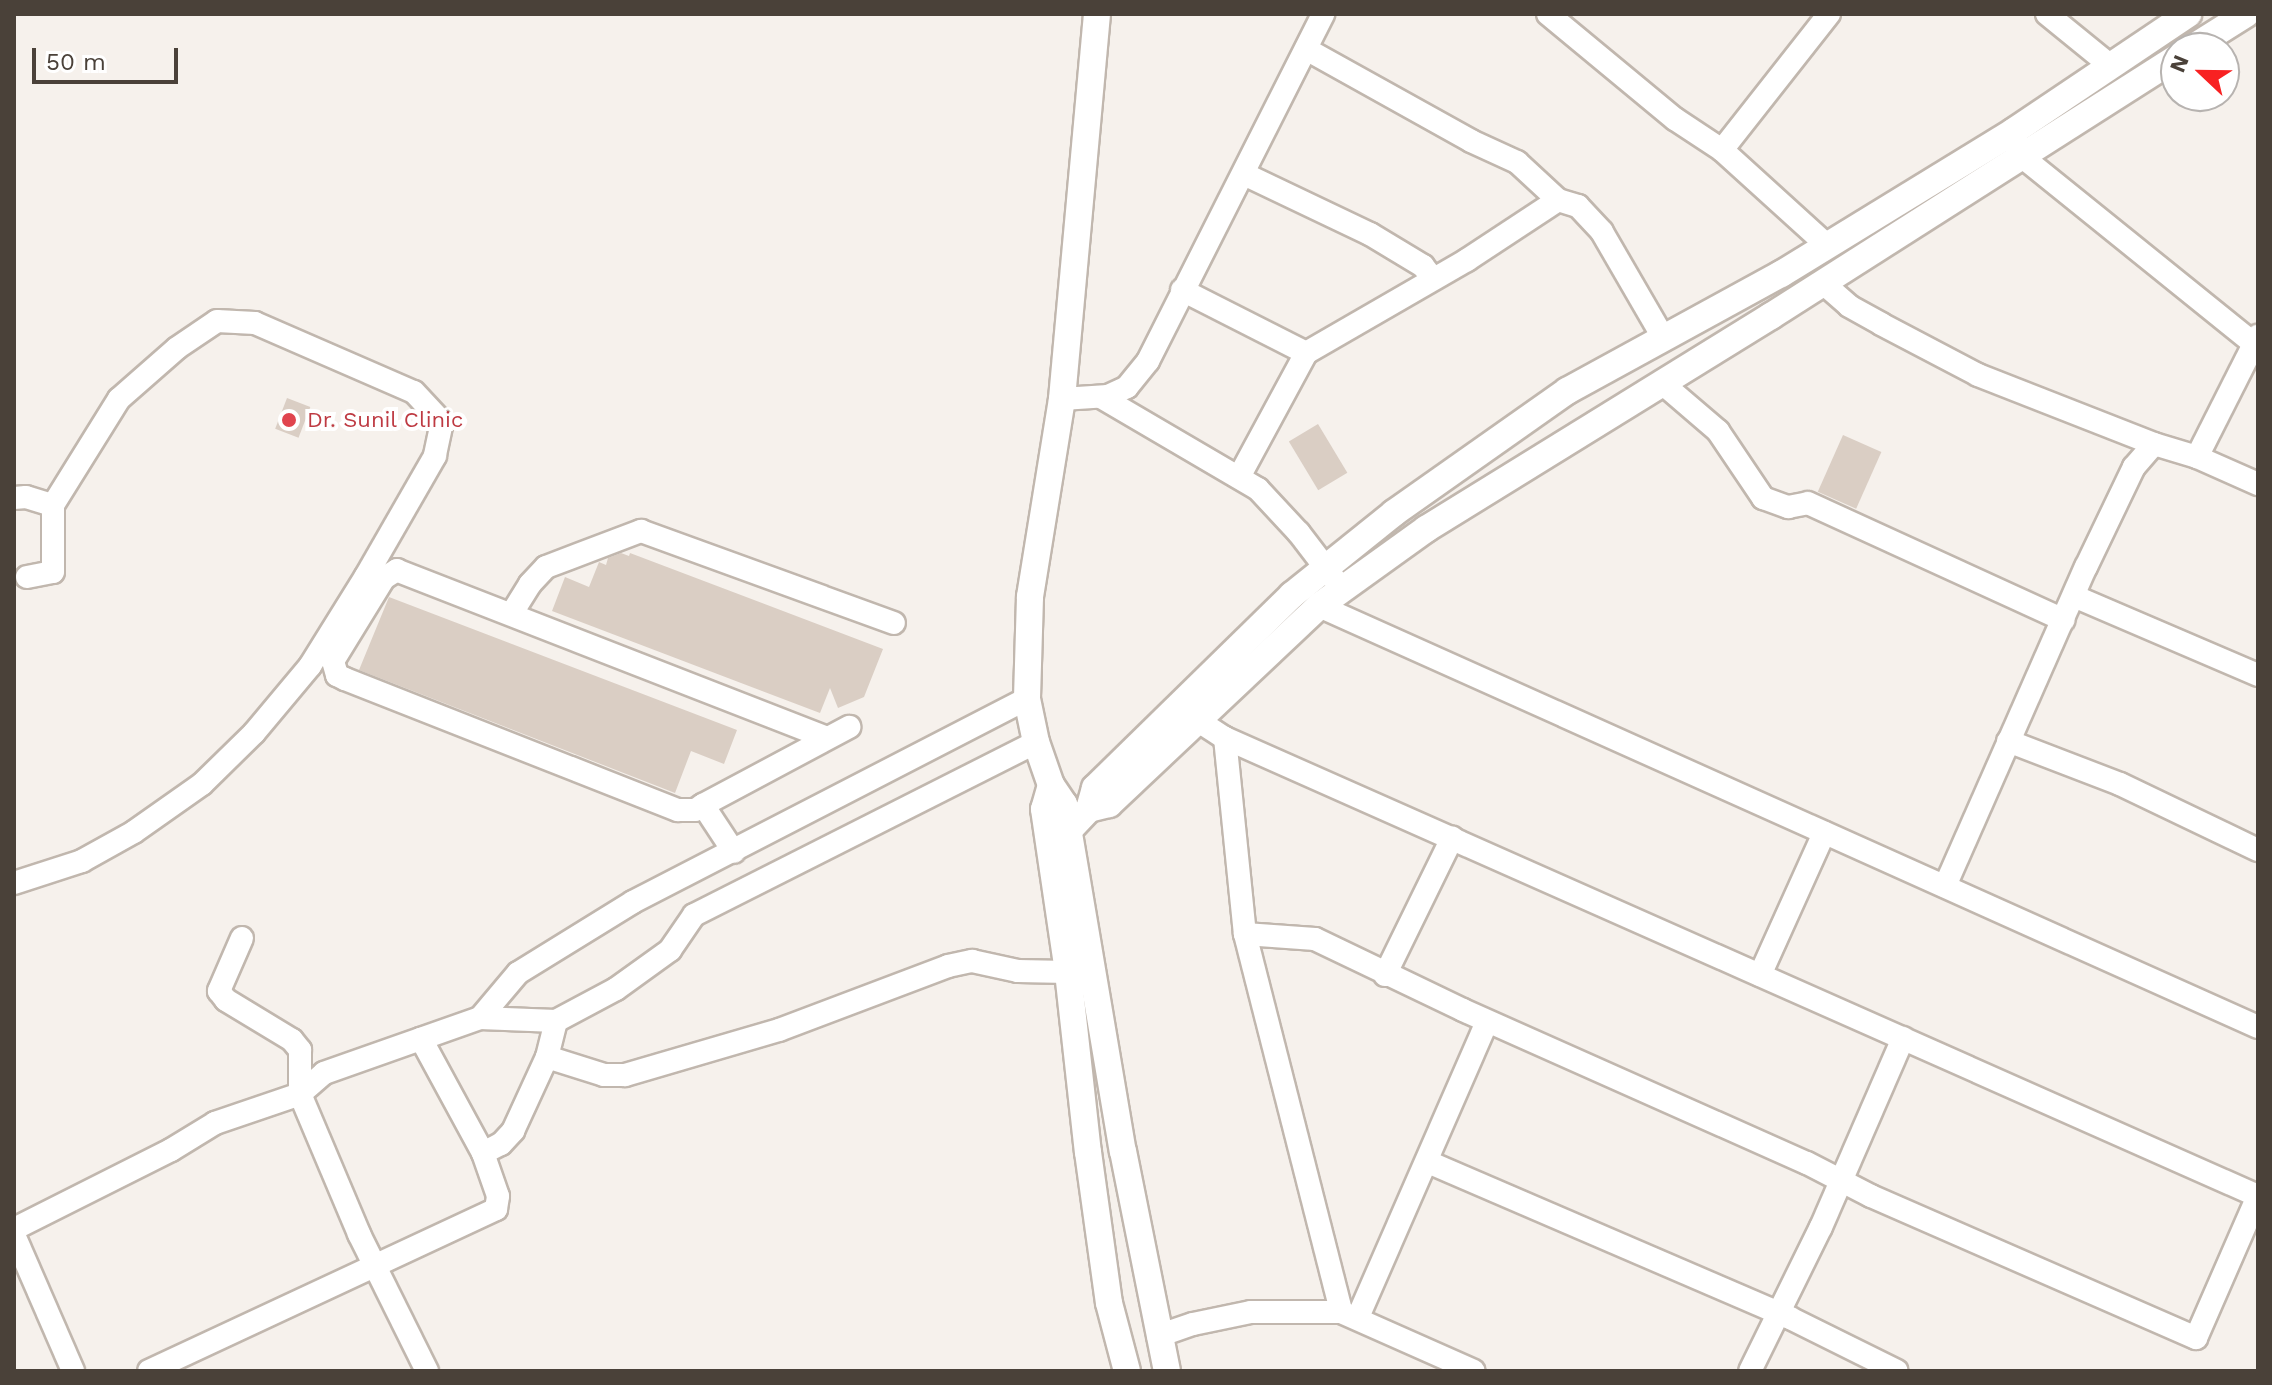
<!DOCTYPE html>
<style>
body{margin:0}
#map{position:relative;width:2272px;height:1385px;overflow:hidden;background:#f6f1ec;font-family:"Work Sans",sans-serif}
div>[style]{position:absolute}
.building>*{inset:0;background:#dacec4;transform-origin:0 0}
.roads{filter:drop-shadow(2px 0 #c1b7ae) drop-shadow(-2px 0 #c1b7ae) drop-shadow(0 2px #c1b7ae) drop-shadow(0 -2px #c1b7ae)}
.minor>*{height:22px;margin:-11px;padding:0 11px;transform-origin:11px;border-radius:11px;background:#fff}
.tertiary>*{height:26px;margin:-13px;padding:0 13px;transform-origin:13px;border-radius:13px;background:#fff}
.dots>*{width:22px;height:22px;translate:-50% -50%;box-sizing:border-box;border:4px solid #fff;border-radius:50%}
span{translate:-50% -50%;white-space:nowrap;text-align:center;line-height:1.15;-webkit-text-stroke:8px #fff;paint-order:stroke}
.health-label{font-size:22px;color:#be3a42}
.left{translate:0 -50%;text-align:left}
.frame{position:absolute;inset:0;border:16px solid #4a4139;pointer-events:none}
.north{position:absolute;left:2160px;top:32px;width:80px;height:80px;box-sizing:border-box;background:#fff;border:2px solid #b7b3b0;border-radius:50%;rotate:292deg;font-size:22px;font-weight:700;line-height:32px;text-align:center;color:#4a4139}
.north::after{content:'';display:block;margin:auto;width:28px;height:36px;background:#f82122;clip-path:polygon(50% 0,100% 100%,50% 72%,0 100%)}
.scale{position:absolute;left:32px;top:48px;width:146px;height:36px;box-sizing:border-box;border:4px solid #4a4139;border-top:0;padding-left:10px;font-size:24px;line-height:28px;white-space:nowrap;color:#4a4139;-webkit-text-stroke:6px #fff;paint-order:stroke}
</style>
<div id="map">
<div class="building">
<i style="left:287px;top:398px;width:25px;height:33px;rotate:21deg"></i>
<i style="left:1318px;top:424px;width:57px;height:34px;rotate:59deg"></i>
<i style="left:1843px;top:435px;width:42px;height:62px;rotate:24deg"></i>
<i style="clip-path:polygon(621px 553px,629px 556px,630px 553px,883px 649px,864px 697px,838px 708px,830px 688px,820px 713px,552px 611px,565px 577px,589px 587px,599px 562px,606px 565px,608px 558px)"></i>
<i style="clip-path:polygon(389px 597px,737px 730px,724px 764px,691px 751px,675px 793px,359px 670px)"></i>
</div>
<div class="roads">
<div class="minor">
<i style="left:1548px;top:14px;width:165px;rotate:39.6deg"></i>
<i style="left:1675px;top:119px;width:56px;rotate:33.4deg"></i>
<i style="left:1722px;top:150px;width:143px;rotate:42.2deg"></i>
<i style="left:2047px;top:14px;width:82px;rotate:39.1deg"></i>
<i style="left:1306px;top:49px;width:189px;rotate:29.1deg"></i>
<i style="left:1471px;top:141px;width:51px;rotate:24.5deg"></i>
<i style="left:1517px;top:162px;width:56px;rotate:42.8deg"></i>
<i style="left:1558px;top:200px;width:21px;rotate:17deg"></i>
<i style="left:1578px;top:206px;width:35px;rotate:47deg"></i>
<i style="left:1602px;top:232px;width:124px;rotate:59.9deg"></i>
<i style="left:2016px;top:141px;width:15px;rotate:74deg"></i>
<i style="left:2020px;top:155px;width:301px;rotate:38.9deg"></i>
<i style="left:1722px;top:150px;width:173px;rotate:-51.8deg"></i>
<i style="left:1244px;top:174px;width:140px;rotate:25.5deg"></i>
<i style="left:1370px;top:234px;width:62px;rotate:31.1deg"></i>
<i style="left:1423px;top:266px;width:16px;rotate:52deg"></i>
<i style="left:1823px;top:283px;width:35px;rotate:41deg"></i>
<i style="left:1849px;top:306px;width:37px;rotate:29deg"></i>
<i style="left:1881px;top:324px;width:110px;rotate:27.7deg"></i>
<i style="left:1978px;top:375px;width:189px;rotate:21.4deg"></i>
<i style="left:1182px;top:290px;width:139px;rotate:26.9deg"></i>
<i style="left:1662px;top:383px;width:74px;rotate:40.6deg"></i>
<i style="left:1718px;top:431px;width:81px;rotate:56.1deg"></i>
<i style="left:1763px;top:498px;width:27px;rotate:20deg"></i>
<i style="left:1788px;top:507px;width:20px;rotate:-11deg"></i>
<i style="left:1808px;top:503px;width:281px;rotate:24.6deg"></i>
<i style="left:1101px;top:397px;width:182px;rotate:30.4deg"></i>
<i style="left:1258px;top:489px;width:60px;rotate:47deg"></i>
<i style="left:1299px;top:533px;width:69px;rotate:52.6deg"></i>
<i style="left:1062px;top:399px;width:46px;rotate:-3.7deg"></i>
<i style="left:1108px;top:396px;width:21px;rotate:-25deg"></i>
<i style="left:1127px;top:387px;width:33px;rotate:-51deg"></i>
<i style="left:1148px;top:361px;width:389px;rotate:-63.2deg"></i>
<i style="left:2197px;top:457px;width:136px;rotate:-63.2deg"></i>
<i style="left:1239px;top:477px;width:141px;rotate:-61.6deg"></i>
<i style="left:1306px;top:353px;width:186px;rotate:-30deg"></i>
<i style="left:1467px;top:260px;width:109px;rotate:-33.4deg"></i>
<i style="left:14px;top:498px;width:12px;rotate:-5deg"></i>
<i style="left:26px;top:497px;width:28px;rotate:17deg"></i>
<i style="left:53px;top:505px;width:125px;rotate:-58.1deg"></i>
<i style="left:119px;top:399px;width:77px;rotate:-41.3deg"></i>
<i style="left:177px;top:348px;width:48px;rotate:-34deg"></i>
<i style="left:217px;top:321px;width:38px;rotate:3deg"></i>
<i style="left:255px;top:323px;width:173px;rotate:23.5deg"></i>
<i style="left:414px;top:392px;width:41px;rotate:47deg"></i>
<i style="left:442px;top:422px;width:35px;rotate:102deg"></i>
<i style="left:435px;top:456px;width:138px;rotate:119.9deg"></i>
<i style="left:366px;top:576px;width:106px;rotate:121.9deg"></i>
<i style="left:310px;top:666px;width:87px;rotate:129.9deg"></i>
<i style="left:254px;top:733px;width:73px;rotate:135.6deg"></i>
<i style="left:202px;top:784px;width:83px;rotate:144.8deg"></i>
<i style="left:134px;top:832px;width:60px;rotate:150.9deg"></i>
<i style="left:82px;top:861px;width:71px;rotate:162.1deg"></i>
<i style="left:27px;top:577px;width:26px;rotate:-11deg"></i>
<i style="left:53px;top:572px;width:67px;rotate:-90deg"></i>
<i style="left:2076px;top:597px;width:198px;rotate:23.2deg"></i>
<i style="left:1319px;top:606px;width:1029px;rotate:24.15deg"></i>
<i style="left:512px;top:613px;width:34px;rotate:-58deg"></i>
<i style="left:530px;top:584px;width:23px;rotate:-47deg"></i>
<i style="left:546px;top:567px;width:102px;rotate:-20.8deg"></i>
<i style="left:641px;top:531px;width:269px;rotate:20deg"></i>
<i style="left:1197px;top:720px;width:33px;rotate:33deg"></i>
<i style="left:1225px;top:738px;width:197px;rotate:84.2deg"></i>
<i style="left:1245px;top:934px;width:390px;rotate:75.7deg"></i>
<i style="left:827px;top:738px;width:462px;rotate:-158.7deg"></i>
<i style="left:397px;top:570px;width:15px;rotate:148deg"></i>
<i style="left:384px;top:578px;width:97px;rotate:121.6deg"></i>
<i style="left:333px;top:661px;width:15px;rotate:74deg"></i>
<i style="left:337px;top:675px;width:9px;rotate:27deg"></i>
<i style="left:345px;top:679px;width:358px;rotate:21.5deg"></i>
<i style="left:678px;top:810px;width:17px"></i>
<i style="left:695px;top:810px;width:9px;rotate:-32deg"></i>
<i style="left:703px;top:805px;width:166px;rotate:-28.1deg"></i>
<i style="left:1225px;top:738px;width:1130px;rotate:23.91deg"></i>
<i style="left:2008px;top:741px;width:120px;rotate:21deg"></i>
<i style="left:2120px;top:784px;width:153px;rotate:25.6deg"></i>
<i style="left:703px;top:805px;width:56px;rotate:56.6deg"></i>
<i style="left:1945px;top:886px;width:349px;rotate:-66.2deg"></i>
<i style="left:2086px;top:567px;width:111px;rotate:-64.4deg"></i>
<i style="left:2134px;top:467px;width:30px;rotate:-49deg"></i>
<i style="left:2154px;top:444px;width:45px;rotate:16.8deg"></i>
<i style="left:2197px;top:457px;width:67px;rotate:23.9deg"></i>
<i style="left:1245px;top:934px;width:70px;rotate:4.1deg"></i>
<i style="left:1315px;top:939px;width:164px;rotate:25.6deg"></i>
<i style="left:1463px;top:1010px;width:376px;rotate:24deg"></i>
<i style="left:1807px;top:1163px;width:72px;rotate:27.3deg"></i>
<i style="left:1871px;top:1196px;width:355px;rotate:23.6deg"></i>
<i style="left:2196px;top:1338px;width:155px;rotate:-66.4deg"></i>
<i style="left:242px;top:938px;width:58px;rotate:113.5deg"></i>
<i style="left:219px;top:991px;width:11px;rotate:52deg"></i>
<i style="left:226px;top:1000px;width:77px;rotate:31.2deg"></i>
<i style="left:292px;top:1040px;width:13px;rotate:51deg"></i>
<i style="left:300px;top:1050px;width:44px;rotate:90deg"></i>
<i style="left:300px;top:1094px;width:152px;rotate:67.1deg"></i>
<i style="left:359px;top:1234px;width:153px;rotate:63.6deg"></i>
<i style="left:1385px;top:975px;width:153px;rotate:-63.9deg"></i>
<i style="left:1760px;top:975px;width:156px;rotate:-65.7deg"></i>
<i style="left:480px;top:1018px;width:59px;rotate:-49.8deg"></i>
<i style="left:518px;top:973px;width:135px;rotate:-31.7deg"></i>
<i style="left:633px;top:902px;width:443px;rotate:-27.3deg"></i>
<i style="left:556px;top:1021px;width:37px;rotate:104deg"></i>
<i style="left:547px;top:1057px;width:60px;rotate:17.5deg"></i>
<i style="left:604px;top:1075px;width:21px"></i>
<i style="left:625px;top:1075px;width:160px;rotate:-16.3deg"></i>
<i style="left:779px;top:1030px;width:181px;rotate:-20.7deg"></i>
<i style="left:948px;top:966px;width:25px;rotate:-12deg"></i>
<i style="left:972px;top:961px;width:47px;rotate:12.3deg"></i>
<i style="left:1018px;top:971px;width:50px;rotate:1.1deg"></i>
<i style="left:483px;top:1153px;width:20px;rotate:-27deg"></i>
<i style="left:501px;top:1144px;width:18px;rotate:-47deg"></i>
<i style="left:513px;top:1131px;width:81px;rotate:-65.3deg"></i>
<i style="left:1428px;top:1162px;width:394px;rotate:23.3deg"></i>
<i style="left:1790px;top:1318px;width:119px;rotate:26.4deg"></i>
<i style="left:14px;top:1229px;width:176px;rotate:-26.7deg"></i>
<i style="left:171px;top:1150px;width:52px;rotate:-31.5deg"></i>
<i style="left:215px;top:1123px;width:90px;rotate:-18.8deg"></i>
<i style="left:300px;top:1094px;width:32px;rotate:-41deg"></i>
<i style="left:324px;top:1073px;width:165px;rotate:-19.4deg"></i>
<i style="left:480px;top:1018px;width:76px;rotate:2.3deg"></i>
<i style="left:556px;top:1021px;width:68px;rotate:-28.1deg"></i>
<i style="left:616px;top:989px;width:67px;rotate:-35.8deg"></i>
<i style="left:670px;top:950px;width:42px;rotate:-55.6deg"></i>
<i style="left:694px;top:915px;width:383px;rotate:-26.8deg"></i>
<i style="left:14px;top:1235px;width:148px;rotate:66.5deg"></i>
<i style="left:1358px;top:1317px;width:322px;rotate:-66.4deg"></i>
<i style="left:1158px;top:1336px;width:37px;rotate:-19deg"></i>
<i style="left:1193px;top:1324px;width:59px;rotate:-11.7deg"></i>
<i style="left:1251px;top:1312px;width:90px"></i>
<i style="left:1341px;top:1312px;width:145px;rotate:23.9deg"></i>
<i style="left:149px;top:1371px;width:383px;rotate:-25deg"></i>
<i style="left:496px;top:1209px;width:13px;rotate:-81deg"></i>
<i style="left:498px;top:1196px;width:46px;rotate:-109.2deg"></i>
<i style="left:483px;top:1153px;width:130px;rotate:-118.5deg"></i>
<i style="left:1750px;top:1371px;width:161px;rotate:-63.8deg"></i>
<i style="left:1821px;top:1227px;width:206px;rotate:-66.5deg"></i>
</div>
<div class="tertiary">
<i style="left:1097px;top:14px;width:387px;rotate:95.2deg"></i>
<i style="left:1062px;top:399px;width:201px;rotate:99.2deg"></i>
<i style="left:1030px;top:597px;width:102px;rotate:91.7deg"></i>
<i style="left:1027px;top:699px;width:44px;rotate:78.2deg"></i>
<i style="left:1036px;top:742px;width:46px;rotate:70.8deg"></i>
<i style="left:1051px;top:785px;width:23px;rotate:56deg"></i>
<i style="left:1064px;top:804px;width:352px;rotate:80.4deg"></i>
<i style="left:1123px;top:1151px;width:224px;rotate:78.7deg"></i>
<i style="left:2192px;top:48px;width:64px;rotate:-32.2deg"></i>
<i style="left:1051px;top:785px;width:25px;rotate:106deg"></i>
<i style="left:1044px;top:809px;width:165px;rotate:81.6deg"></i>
<i style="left:1068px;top:972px;width:181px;rotate:83.7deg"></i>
<i style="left:1088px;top:1152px;width:152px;rotate:82.1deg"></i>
<i style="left:1109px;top:1303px;width:70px;rotate:75.2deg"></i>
<i style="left:1089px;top:809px;width:21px;rotate:-14deg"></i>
<i style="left:1109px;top:804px;width:289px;rotate:-43.3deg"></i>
<i style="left:1319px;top:606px;width:132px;rotate:-35.7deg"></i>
<i style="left:1426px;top:529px;width:405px;rotate:-31.7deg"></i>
<i style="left:1771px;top:316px;width:480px;rotate:-32.5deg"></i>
<i style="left:1051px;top:849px;width:55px;rotate:-46.5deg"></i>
<i style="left:1089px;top:809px;width:22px;rotate:-74deg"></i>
<i style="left:1095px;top:788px;width:276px;rotate:-44.4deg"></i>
<i style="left:1292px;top:595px;width:131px;rotate:-38.8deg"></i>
<i style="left:1394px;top:513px;width:212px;rotate:-35.2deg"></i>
<i style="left:1567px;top:391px;width:244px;rotate:-28.7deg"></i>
<i style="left:1781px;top:274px;width:273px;rotate:-31.5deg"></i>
<i style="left:2014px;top:131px;width:210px;rotate:-33.9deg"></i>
</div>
</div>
<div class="dots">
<i style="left:289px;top:420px;background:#e0444e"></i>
</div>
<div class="health-label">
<span class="left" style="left:307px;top:420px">Dr. Sunil Clinic</span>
</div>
<div class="frame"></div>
<div class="north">N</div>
<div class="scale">50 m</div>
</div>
